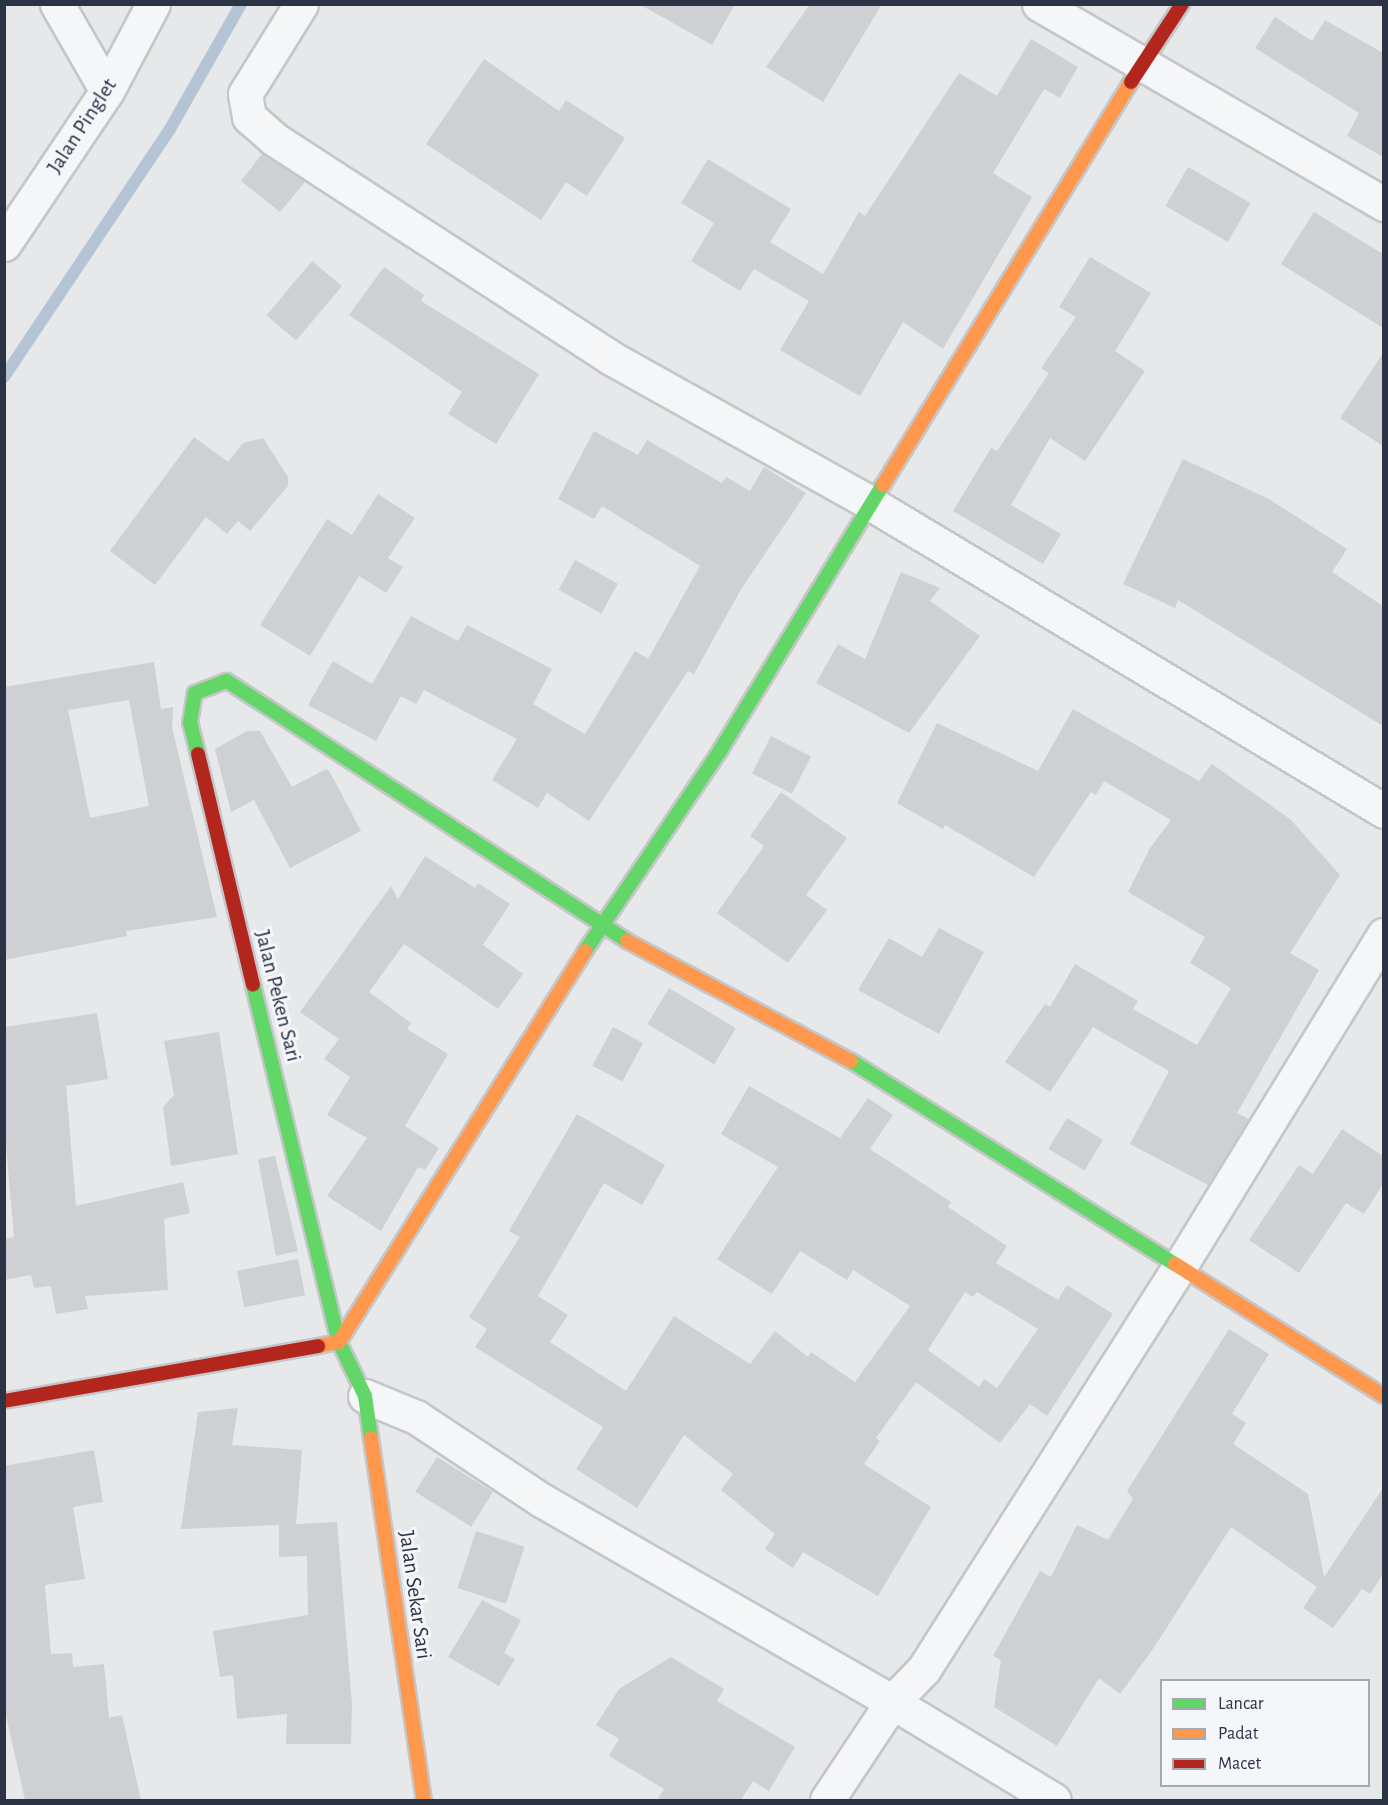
<!DOCTYPE html>
<style>
body{margin:0}
#map{position:relative;width:1388px;height:1805px;overflow:hidden;background:#e6e8ea;font-family:"Alegreya Sans",sans-serif}
div>[style]{position:absolute}
.stream>*{height:12px;margin:-6px;padding:0 6px;transform-origin:6px;border-radius:6px;background:#b4c4d5}
.building>*{inset:0;background:#ced0d3;transform-origin:0 0}
.roads{filter:drop-shadow(2px 0 #c4c6c8) drop-shadow(-2px 0 #c4c6c8) drop-shadow(0 2px #c4c6c8) drop-shadow(0 -2px #c4c6c8)}
.street>*{height:33px;margin:-16.5px;padding:0 16.5px;transform-origin:16.5px;border-radius:16.5px;background:#f5f6f7}
.fast>*{height:14px;margin:-7px;padding:0 7px;transform-origin:7px;border-radius:7px;background:#63d668}
.slow>*{height:14px;margin:-7px;padding:0 7px;transform-origin:7px;border-radius:7px;background:#ff974d}
.jam>*{height:14px;margin:-7px;padding:0 7px;transform-origin:7px;border-radius:7px;background:#b3261e}
span{translate:-50% -50%;white-space:nowrap;text-align:center;line-height:1.15;-webkit-text-stroke:6px #f4f6f9;paint-order:stroke}
.street-label{font-size:22px;color:#2b3445}
.frame{position:absolute;inset:0;border:6px solid #2b3445;pointer-events:none}
.legend{position:absolute;left:1160px;top:1679px;width:210px;height:108px;box-sizing:border-box;background:#f4f6f9;border:2px solid #a4a8b1;margin:0;padding:8px 10px;list-style:none;font-size:18px;color:#2b3445}
.legend li{display:flex;align-items:center;gap:12px;height:30px}
.legend b{width:30px;border:2px solid #a4a8b1}
</style>
<div id="map">
<div class="stream">
<i style="left:4px;top:377px;width:298px;rotate:-56.2deg"></i>
<i style="left:170px;top:129px;width:144px;rotate:-60.4deg"></i>
</div>
<div class="building">
<i style="clip-path:polygon(639px 4px,735px 4px,712px 45px)"></i>
<i style="clip-path:polygon(810px 4px,882px 4px,823px 102px,766px 67px)"></i>
<i style="clip-path:polygon(1275px 17px,1312px 41px,1325px 20px,1383px 53px,1383px 157px,1347px 136px,1359px 113px,1255px 48px)"></i>
<i style="clip-path:polygon(1031px 39px,1078px 67px,1060px 98px,1044px 89px,993px 173px,1032px 197px,943px 349px,903px 322px,860px 396px,780px 350px,809px 301px,754px 269px,740px 291px,691px 261px,714px 223px,681px 203px,708px 159px,791px 209px,770px 242px,823px 274px,859px 212px,865px 216px,959px 73px,997px 96px)"></i>
<i style="clip-path:polygon(484px 59px,559px 111px,566px 100px,625px 138px,587px 196px,566px 182px,541px 220px,426px 144px)"></i>
<i style="clip-path:polygon(262px 154px,305px 182px,280px 212px,241px 181px)"></i>
<i style="left:1188px;top:167px;width:72px;height:45px;rotate:30deg"></i>
<i style="clip-path:polygon(1314px 212px,1383px 254px,1383px 328px,1281px 264px)"></i>
<i style="clip-path:polygon(1090px 257px,1151px 293px,1115px 351px,1145px 371px,1085px 461px,1050px 438px,1011px 505px,1061px 534px,1043px 564px,953px 511px,991px 448px,997px 451px,1049px 373px,1041px 368px,1076px 317px,1059px 307px)"></i>
<i style="left:312px;top:261px;width:39px;height:71px;rotate:40deg"></i>
<i style="clip-path:polygon(384px 267px,424px 295px,421px 301px,539px 374px,496px 444px,448px 414px,462px 392px,349px 315px)"></i>
<i style="clip-path:polygon(1383px 353px,1383px 446px,1340px 418px)"></i>
<i style="clip-path:polygon(594px 431px,638px 455px,647px 440px,722px 483px,726px 477px,750px 491px,764px 467px,806px 493px,740px 591px,694px 674px,688px 671px,589px 821px,547px 793px,538px 808px,492px 780px,517px 739px,424px 690px,416px 704px,401px 696px,376px 741px,308px 705px,333px 661px,372px 684px,411px 616px,458px 641px,467px 625px,552px 669px,533px 704px,585px 734px,635px 651px,648px 659px,700px 566px,602px 506px,594px 519px,558px 499px)"></i>
<i style="clip-path:polygon(194px 437px,228px 462px,243px 443px,263px 438px,288px 477px,288px 486px,250px 531px,238px 521px,227px 534px,206px 517px,155px 585px,110px 551px)"></i>
<i style="clip-path:polygon(1183px 459px,1269px 499px,1347px 549px,1332px 572px,1383px 606px,1383px 726px,1178px 600px,1175px 608px,1123px 584px)"></i>
<i style="clip-path:polygon(378px 494px,415px 518px,388px 558px,403px 567px,386px 593px,359px 576px,310px 656px,260px 625px,327px 519px,352px 535px)"></i>
<i style="left:575px;top:560px;width:49px;height:34px;rotate:29deg"></i>
<i style="clip-path:polygon(901px 572px,940px 588px,930px 601px,980px 636px,909px 733px,816px 683px,838px 644px,865px 659px)"></i>
<i style="clip-path:polygon(evenodd,154px 662px,161px 709px,173px 707px,172px 727px,217px 917px,126px 931px,127px 936px,4px 960px,4px 687px,154px 662px,129px 700px,149px 806px,90px 818px,68px 710px,129px 700px)"></i>
<i style="clip-path:polygon(1073px 709px,1199px 781px,1212px 764px,1290px 819px,1340px 875px,1290px 953px,1319px 970px,1237px 1113px,1249px 1119px,1208px 1185px,1130px 1144px,1169px 1071px,1093px 1027px,1050px 1092px,1005px 1062px,1045px 1004px,1050px 1007px,1075px 964px,1138px 1001px,1133px 1009px,1197px 1045px,1231px 988px,1190px 963px,1205px 937px,1128px 892px,1150px 848px,1171px 820px,1104px 781px,1096px 795px,1091px 792px,1034px 877px,945px 825px,943px 829px,897px 803px,937px 723px,1038px 771px)"></i>
<i style="clip-path:polygon(247px 731px,260px 731px,292px 787px,326px 769px,330px 772px,361px 831px,290px 868px,254px 800px,231px 812px,215px 749px)"></i>
<i style="left:771px;top:736px;width:45px;height:42px;rotate:27deg"></i>
<i style="clip-path:polygon(781px 792px,847px 838px,806px 895px,827px 910px,788px 963px,717px 913px,764px 846px,750px 836px)"></i>
<i style="clip-path:polygon(425px 856px,475px 888px,478px 883px,510px 904px,483px 945px,523px 974px,498px 1009px,404px 944px,369px 992px,411px 1023px,407px 1029px,448px 1054px,405px 1126px,439px 1148px,425px 1170px,418px 1167px,381px 1231px,327px 1196px,367px 1138px,327px 1115px,350px 1077px,324px 1059px,339px 1039px,300px 1012px,391px 886px,398px 899px)"></i>
<i style="clip-path:polygon(939px 928px,984px 952px,939px 1034px,858px 990px,889px 938px,922px 957px)"></i>
<i style="left:669px;top:988px;width:78px;height:42px;rotate:31deg"></i>
<i style="clip-path:polygon(97px 1013px,108px 1079px,66px 1086px,76px 1206px,183px 1182px,190px 1213px,164px 1219px,168px 1290px,85px 1296px,88px 1309px,56px 1314px,51px 1286px,34px 1288px,31px 1275px,4px 1280px,4px 1239px,14px 1237px,4px 1123px,4px 1027px)"></i>
<i style="left:613px;top:1027px;width:34px;height:44px;rotate:28deg"></i>
<i style="clip-path:polygon(219px 1032px,238px 1154px,171px 1166px,163px 1107px,174px 1095px,164px 1041px)"></i>
<i style="clip-path:polygon(evenodd,749px 1086px,840px 1138px,868px 1098px,893px 1115px,870px 1149px,951px 1202px,948px 1207px,1007px 1246px,996px 1263px,1058px 1300px,1067px 1285px,1113px 1314px,1047px 1416px,1030px 1404px,1000px 1443px,916px 1382px,876px 1438px,880px 1441px,864px 1464px,931px 1507px,878px 1596px,803px 1552px,793px 1568px,765px 1549px,775px 1534px,721px 1490px,733px 1474px,684px 1435px,637px 1508px,576px 1469px,603px 1427px,475px 1347px,487px 1329px,469px 1317px,520px 1237px,509px 1231px,577px 1114px,665px 1165px,642px 1205px,604px 1183px,538px 1296px,568px 1315px,550px 1342px,626px 1391px,674px 1316px,750px 1364px,775px 1331px,808px 1357px,811px 1352px,855px 1382px,910px 1306px,853px 1270px,847px 1280px,800px 1251px,772px 1294px,717px 1259px,778px 1167px,721px 1134px,749px 1086px,965px 1292px,973px 1297px,977px 1292px,1038px 1329px,997px 1388px,984px 1379px,979px 1387px,928px 1350px,965px 1292px)"></i>
<i style="left:1067px;top:1118px;width:42px;height:36px;rotate:31deg"></i>
<i style="clip-path:polygon(1342px 1129px,1383px 1156px,1383px 1184px,1364px 1214px,1346px 1203px,1299px 1273px,1249px 1240px,1299px 1165px,1313px 1174px)"></i>
<i style="clip-path:polygon(275px 1156px,298px 1251px,276px 1256px,258px 1159px)"></i>
<i style="left:298px;top:1259px;width:37px;height:62px;rotate:79deg"></i>
<i style="clip-path:polygon(1229px 1329px,1269px 1354px,1232px 1414px,1246px 1423px,1233px 1444px,1308px 1494px,1324px 1577px,1383px 1488px,1383px 1574px,1370px 1594px,1362px 1589px,1333px 1628px,1303px 1608px,1317px 1587px,1231px 1527px,1153px 1649px,1120px 1694px,1099px 1678px,1057px 1746px,994px 1707px,1001px 1660px,993px 1656px,1040px 1571px,1051px 1577px,1077px 1525px,1108px 1540px,1133px 1499px,1127px 1491px)"></i>
<i style="clip-path:polygon(238px 1408px,232px 1445px,302px 1450px,296px 1524px,337px 1522px,352px 1705px,351px 1744px,286px 1744px,287px 1714px,237px 1719px,233px 1675px,220px 1677px,213px 1631px,308px 1615px,307px 1556px,279px 1557px,279px 1525px,181px 1529px,198px 1412px)"></i>
<i style="clip-path:polygon(94px 1450px,103px 1502px,73px 1507px,85px 1579px,45px 1585px,51px 1654px,72px 1653px,73px 1667px,104px 1664px,109px 1718px,122px 1715px,141px 1800px,25px 1800px,5px 1711px,4px 1466px)"></i>
<i style="left:437px;top:1457px;width:66px;height:41px;rotate:32deg"></i>
<i style="left:476px;top:1531px;width:51px;height:60px;rotate:18deg"></i>
<i style="clip-path:polygon(482px 1600px,521px 1620px,504px 1653px,515px 1659px,499px 1686px,448px 1657px)"></i>
<i style="clip-path:polygon(671px 1657px,724px 1689px,717px 1701px,795px 1747px,769px 1791px,753px 1781px,741px 1800px,657px 1800px,664px 1789px,609px 1756px,619px 1739px,596px 1725px,619px 1689px)"></i>
</div>
<div class="roads">
<div class="street">
<i style="left:57px;top:4px;width:100px;rotate:60.1deg"></i>
<i style="left:301px;top:4px;width:106px;rotate:121.9deg"></i>
<i style="left:245px;top:94px;width:23px;rotate:80deg"></i>
<i style="left:249px;top:117px;width:33px;rotate:41deg"></i>
<i style="left:274px;top:139px;width:402px;rotate:33deg"></i>
<i style="left:611px;top:358px;width:297px;rotate:29.2deg"></i>
<i style="left:870px;top:503px;width:599px;rotate:30.93deg"></i>
<i style="left:1039px;top:4px;width:399px;rotate:30.1deg"></i>
<i style="left:4px;top:244px;width:184px;rotate:-56.1deg"></i>
<i style="left:107px;top:91px;width:98px;rotate:-62.1deg"></i>
<i style="left:365px;top:1396px;width:55px;rotate:22.4deg"></i>
<i style="left:416px;top:1417px;width:152px;rotate:33.5deg"></i>
<i style="left:543px;top:1501px;width:403px;rotate:29.9deg"></i>
<i style="left:892px;top:1702px;width:189px;rotate:31.2deg"></i>
<i style="left:827px;top:1800px;width:118px;rotate:-56.4deg"></i>
<i style="left:892px;top:1702px;width:46px;rotate:-45.9deg"></i>
<i style="left:924px;top:1669px;width:477px;rotate:-57.6deg"></i>
<i style="left:1180px;top:1266px;width:389px;rotate:-58.4deg"></i>
</div>
<div class="fast">
<i style="left:198px;top:754px;width:32px;rotate:-104deg"></i>
<i style="left:190px;top:723px;width:30px;rotate:-81deg"></i>
<i style="left:195px;top:693px;width:34px;rotate:-21deg"></i>
<i style="left:227px;top:681px;width:477px;rotate:33deg"></i>
<i style="left:585px;top:951px;width:244px;rotate:-56deg"></i>
<i style="left:721px;top:749px;width:310px;rotate:-58.5deg"></i>
<i style="left:253px;top:985px;width:367px;rotate:76.5deg"></i>
<i style="left:339px;top:1342px;width:60px;rotate:64.3deg"></i>
<i style="left:365px;top:1396px;width:42px;rotate:81.9deg"></i>
<i style="left:851px;top:1061px;width:382px;rotate:32.1deg"></i>
</div>
<div class="slow">
<i style="left:883px;top:485px;width:473px;rotate:-58.4deg"></i>
<i style="left:627px;top:941px;width:254px;rotate:28.2deg"></i>
<i style="left:1175px;top:1264px;width:247px;rotate:32.3deg"></i>
<i style="left:318px;top:1346px;width:21px;rotate:-11deg"></i>
<i style="left:339px;top:1342px;width:462px;rotate:-57.8deg"></i>
<i style="left:371px;top:1438px;width:366px;rotate:81.7deg"></i>
</div>
<div class="jam">
<i style="left:1131px;top:82px;width:93px;rotate:-56.8deg"></i>
<i style="left:198px;top:754px;width:237px;rotate:76.6deg"></i>
<i style="left:4px;top:1401px;width:319px;rotate:-9.9deg"></i>
</div>
</div>
<div class="street-label">
<span style="left:82px;top:126px;rotate:-57deg">Jalan Pinglet</span>
<span style="left:278px;top:996px;rotate:76deg">Jalan Peken Sari</span>
<span style="left:415px;top:1595px;rotate:82deg">Jalan Sekar Sari</span>
</div>
<div class="frame"></div>
<ul class="legend">
<li><b style="height:8px;background:#63d668"></b>Lancar</li>
<li><b style="height:8px;background:#ff974d"></b>Padat</li>
<li><b style="height:8px;background:#b3261e"></b>Macet</li>
</ul>
</div>
